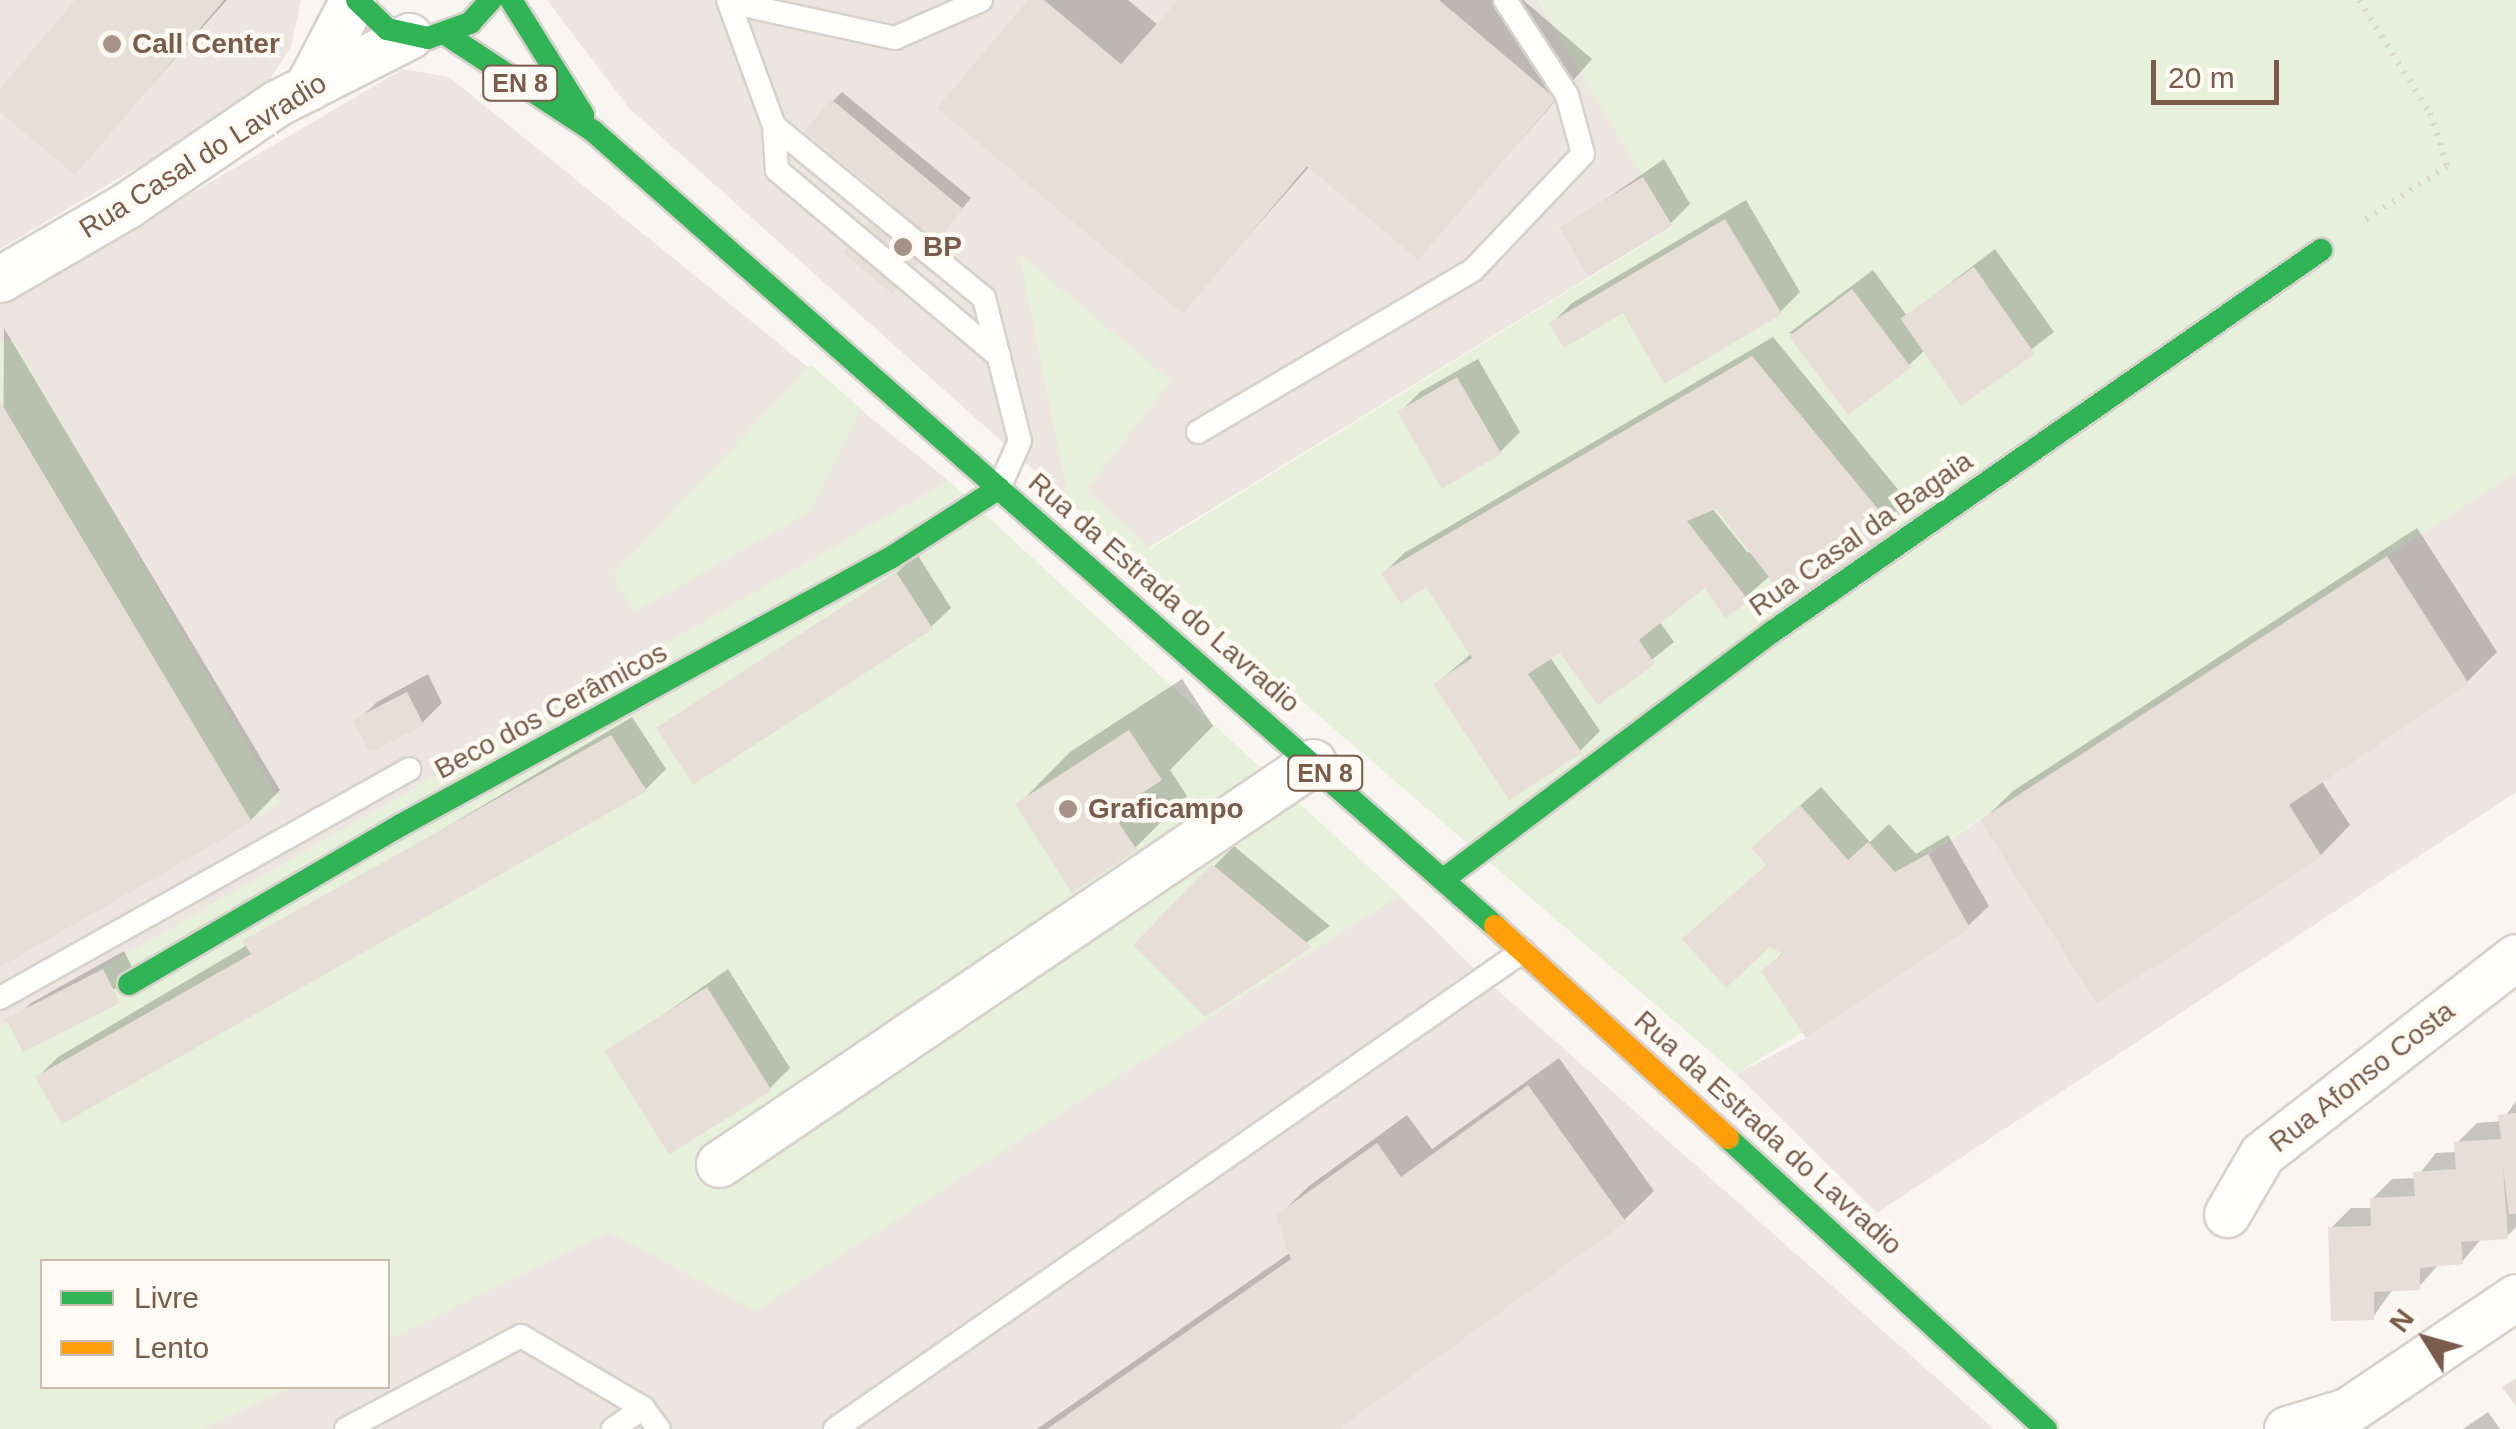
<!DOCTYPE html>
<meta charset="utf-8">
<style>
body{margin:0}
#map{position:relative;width:2516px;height:1429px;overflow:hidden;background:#f9f5f0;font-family:Helvetica,sans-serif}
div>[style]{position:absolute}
.industrial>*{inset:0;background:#ede5e0}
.green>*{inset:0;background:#e7f0db}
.shadow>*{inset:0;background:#0003}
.building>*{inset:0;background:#e6ded7;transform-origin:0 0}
.path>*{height:6px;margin-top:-3px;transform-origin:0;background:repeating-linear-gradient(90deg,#dcd5d0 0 2.5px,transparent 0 10.5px)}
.roads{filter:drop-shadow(2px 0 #d7d1cb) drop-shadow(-2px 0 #d7d1cb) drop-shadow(0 2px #d7d1cb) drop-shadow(0 -2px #d7d1cb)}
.lane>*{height:22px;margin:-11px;padding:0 11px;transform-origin:11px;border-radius:11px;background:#fefefd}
.street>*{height:45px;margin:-22.5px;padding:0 22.5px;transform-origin:22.5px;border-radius:22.5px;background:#fefefd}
.fast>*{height:22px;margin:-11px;padding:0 11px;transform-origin:11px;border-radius:11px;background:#30b455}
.slow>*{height:22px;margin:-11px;padding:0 11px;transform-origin:11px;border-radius:11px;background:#ff9f0a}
.dots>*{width:28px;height:28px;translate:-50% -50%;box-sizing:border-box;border:5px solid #fffaf3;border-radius:50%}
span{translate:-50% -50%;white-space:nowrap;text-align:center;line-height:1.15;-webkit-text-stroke:9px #fffaf3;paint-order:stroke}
.shield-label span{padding:2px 8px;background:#fffaf3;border:2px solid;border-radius:8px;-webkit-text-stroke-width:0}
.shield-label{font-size:25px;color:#7a5c4d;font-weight:700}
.poi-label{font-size:28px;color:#7a5c4d;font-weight:700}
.left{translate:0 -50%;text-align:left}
.street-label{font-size:28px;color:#7a5c4d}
.legend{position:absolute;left:40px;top:1259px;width:350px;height:130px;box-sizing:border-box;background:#fffaf3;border:2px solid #cabbb1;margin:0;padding:12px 18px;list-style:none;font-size:30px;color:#7a5c4d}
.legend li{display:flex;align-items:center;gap:20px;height:50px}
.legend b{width:50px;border:2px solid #cabbb1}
.north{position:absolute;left:2376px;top:1289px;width:100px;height:100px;-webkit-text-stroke:8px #fffaf3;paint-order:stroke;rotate:307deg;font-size:28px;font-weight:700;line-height:40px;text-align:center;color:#7a5c4d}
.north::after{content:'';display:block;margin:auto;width:35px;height:45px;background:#7a5c4d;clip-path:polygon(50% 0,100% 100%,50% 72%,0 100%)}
.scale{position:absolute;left:2151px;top:60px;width:128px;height:45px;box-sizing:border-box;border:5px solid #7a5c4d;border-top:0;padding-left:12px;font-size:30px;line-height:35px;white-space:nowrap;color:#7a5c4d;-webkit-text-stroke:8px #fffaf3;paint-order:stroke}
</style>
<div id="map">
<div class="industrial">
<i style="clip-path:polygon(0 0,301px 0,291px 47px,270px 79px,192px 135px,0 249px)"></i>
<i style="clip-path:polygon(547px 0,1538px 0,1672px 226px,1132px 558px,629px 108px)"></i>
<i style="clip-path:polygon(403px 69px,449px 77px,949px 481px,0 1027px,0 306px)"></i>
<i style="clip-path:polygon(2516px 472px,2516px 792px,1877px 1213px,1736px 1074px,1806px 1038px,1928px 854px)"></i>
<i style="clip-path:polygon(1399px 895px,1485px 979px,1994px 1429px,202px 1429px,289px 1387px,388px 1386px,388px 1339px,609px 1231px,755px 1310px)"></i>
</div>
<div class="green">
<i style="clip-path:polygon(1538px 0,2516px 0,2516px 472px,1928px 853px,1970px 928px,1736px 1074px,1069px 501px,1019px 254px,1171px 381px,1086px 490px,1150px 549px,1672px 227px)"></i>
<i style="clip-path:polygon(12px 338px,280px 801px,252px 822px,0 401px,0 344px)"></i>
<i style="clip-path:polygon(811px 365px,861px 409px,810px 511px,634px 612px,613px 575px)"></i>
<i style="clip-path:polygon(949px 481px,1399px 895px,755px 1311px,609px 1231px,388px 1339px,388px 1262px,42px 1262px,42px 1386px,289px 1387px,202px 1429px,0 1429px,0 1027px)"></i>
</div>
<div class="shadow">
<i style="clip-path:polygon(78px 0,227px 0,74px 172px,0 109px,0 92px)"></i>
<i style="clip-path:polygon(1031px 0,1128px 0,1158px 25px,1180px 0,1523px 0,1592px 59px,1418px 257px,1310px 166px,1183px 310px)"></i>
<i style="clip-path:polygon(842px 92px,971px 198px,902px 281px,891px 199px,833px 101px)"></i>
<i style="clip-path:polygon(1664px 159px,1690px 204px,1670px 224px,1563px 229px)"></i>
<i style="clip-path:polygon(1746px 200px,1800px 292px,1780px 312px,1623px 310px,1552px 323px,1572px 303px)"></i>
<i style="clip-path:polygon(1995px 249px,2054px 332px,1962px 403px,1925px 350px,1909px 365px,1789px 333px,1873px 270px,1907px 316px)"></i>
<i style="clip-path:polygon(4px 328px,280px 790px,251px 820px,0 964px)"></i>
<i style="clip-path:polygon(evenodd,1773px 337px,1914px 509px,1771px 575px,1726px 614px,1706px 584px,1659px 621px,1674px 642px,1599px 702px,1561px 650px,1550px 657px,1600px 731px,1580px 751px,1436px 684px,1472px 653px,1427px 584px,1384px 573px,1404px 553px,1773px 337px,1717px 506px,1751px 550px,1748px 553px,1712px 508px,1717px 506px)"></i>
<i style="clip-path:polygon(1478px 359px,1520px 432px,1500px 452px,1400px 412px,1420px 392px)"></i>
<i style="clip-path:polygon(2417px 528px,2497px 652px,2467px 682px,2321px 780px,2350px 825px,2321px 855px,1983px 820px,2013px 791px)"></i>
<i style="clip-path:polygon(917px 554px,951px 608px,931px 627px,683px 770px)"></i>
<i style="clip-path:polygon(428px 674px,442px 703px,422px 723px,356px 722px,377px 702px)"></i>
<i style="clip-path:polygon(1182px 679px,1213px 726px,1170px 770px,1187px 796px,1135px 848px,1018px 805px,1070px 752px)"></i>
<i style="clip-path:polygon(632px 717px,666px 769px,646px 789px,38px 1077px,58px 1057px)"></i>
<i style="clip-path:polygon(1821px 787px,1870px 842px,1889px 824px,1916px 854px,1948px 835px,1989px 906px,1968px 926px,1764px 971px,1784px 952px,1768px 864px,1775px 828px)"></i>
<i style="clip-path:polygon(1234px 846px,1330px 926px,1205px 1014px,1136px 945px)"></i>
<i style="clip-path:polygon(124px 951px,139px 981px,11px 1023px,31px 1003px)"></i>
<i style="clip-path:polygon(728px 969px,790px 1068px,770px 1088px,608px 1054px)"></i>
<i style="clip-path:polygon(1559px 1058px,1654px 1191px,1624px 1220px,1333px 1429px,1037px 1429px,1291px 1252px,1278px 1216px,1309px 1186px,1407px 1115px,1432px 1149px)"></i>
<i style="clip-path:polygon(2516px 1101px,2516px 1227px,2507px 1236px,2482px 1238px,2462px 1262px,2439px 1264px,2419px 1287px,2393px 1289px,2373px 1317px,2331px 1228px,2351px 1208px,2373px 1208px,2372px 1199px,2392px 1179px,2416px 1178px,2436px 1153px,2457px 1152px,2457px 1143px,2477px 1123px,2502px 1121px)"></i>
<i style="clip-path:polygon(2488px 1412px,2500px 1429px,2463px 1429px)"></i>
</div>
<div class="building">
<i style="clip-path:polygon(75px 0,224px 0,75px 175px,0 112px,0 89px)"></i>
<i style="clip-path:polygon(1028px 0,1044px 0,1121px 64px,1178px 0,1439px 0,1556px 99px,1418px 260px,1307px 166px,1183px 314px,937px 108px)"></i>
<i style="clip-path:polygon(831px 99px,963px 209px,892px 294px,843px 253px,888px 200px,805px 131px)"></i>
<i style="left:1643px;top:177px;width:57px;height:98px;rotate:59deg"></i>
<i style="clip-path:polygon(1725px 219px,1782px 314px,1664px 384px,1623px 313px,1564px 348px,1549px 323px)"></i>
<i style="left:1974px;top:267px;width:106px;height:90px;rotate:55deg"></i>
<i style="left:1852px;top:289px;width:98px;height:79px;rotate:53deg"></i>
<i style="clip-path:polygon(1752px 356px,1896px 531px,1790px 604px,1716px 509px,1687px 521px,1749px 601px,1725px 618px,1705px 588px,1639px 640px,1655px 664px,1598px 705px,1560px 653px,1528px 674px,1582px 753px,1509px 800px,1433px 684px,1472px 658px,1426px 587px,1401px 604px,1381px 573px)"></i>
<i style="left:1457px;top:377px;width:89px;height:69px;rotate:60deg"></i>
<i style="clip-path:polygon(0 401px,252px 822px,0 967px)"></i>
<i style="clip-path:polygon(2387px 556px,2469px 684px,2289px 805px,2322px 857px,2097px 1004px,1980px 820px)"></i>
<i style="left:896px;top:572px;width:68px;height:286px;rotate:57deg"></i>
<i style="left:407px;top:692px;width:37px;height:61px;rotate:63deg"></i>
<i style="clip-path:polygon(1129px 730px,1162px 780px,1112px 813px,1137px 850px,1072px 893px,1015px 804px)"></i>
<i style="clip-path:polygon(611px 735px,647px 791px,62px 1124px,35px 1077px,251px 954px,242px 941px)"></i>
<i style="clip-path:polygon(1800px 805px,1848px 860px,1868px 842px,1895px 872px,1928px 854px,1970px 928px,1806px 1038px,1761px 971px,1783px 954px,1770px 947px,1726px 988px,1682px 939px,1766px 865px,1751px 848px)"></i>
<i style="clip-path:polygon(1212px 864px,1312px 947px,1205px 1017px,1133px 945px)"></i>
<i style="left:103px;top:969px;width:38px;height:109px;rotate:63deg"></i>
<i style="left:707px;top:987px;width:122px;height:121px;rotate:58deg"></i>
<i style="clip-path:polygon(1528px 1085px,1626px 1222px,1338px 1429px,1047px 1429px,1291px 1259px,1276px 1215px,1377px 1143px,1401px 1177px)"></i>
<i style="clip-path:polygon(2516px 1113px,2516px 1214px,2509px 1214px,2503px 1168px,2508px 1239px,2461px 1242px,2463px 1264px,2420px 1268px,2420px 1290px,2374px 1292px,2374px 1320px,2331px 1321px,2328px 1227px,2371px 1226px,2370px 1198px,2415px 1196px,2413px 1172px,2456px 1169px,2454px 1142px,2501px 1139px,2498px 1115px)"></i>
<i style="clip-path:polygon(2516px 1378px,2516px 1406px,2502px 1387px)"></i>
</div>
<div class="path">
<i style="left:2359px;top:0;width:133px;rotate:57.9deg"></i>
<i style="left:2430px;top:113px;width:56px;rotate:72.2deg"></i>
<i style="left:2447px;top:166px;width:105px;rotate:146.6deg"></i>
</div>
<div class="roads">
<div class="lane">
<i style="left:728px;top:0;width:134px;rotate:69.9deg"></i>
<i style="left:774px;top:126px;width:44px;rotate:86.1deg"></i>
<i style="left:777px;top:170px;width:290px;rotate:40deg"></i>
<i style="left:729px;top:2px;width:170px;rotate:12.2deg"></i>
<i style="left:895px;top:38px;width:94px;rotate:-23.8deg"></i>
<i style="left:774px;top:126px;width:271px;rotate:39.3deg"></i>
<i style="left:984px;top:298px;width:147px;rotate:75.9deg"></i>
<i style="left:1020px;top:441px;width:51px;rotate:114.1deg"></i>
<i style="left:1198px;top:432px;width:319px;rotate:-30.5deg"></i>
<i style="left:1473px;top:270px;width:160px;rotate:-46.5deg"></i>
<i style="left:1583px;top:154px;width:61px;rotate:-105.2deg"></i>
<i style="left:1567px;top:95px;width:113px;rotate:-123.1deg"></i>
<i style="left:0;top:998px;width:469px;rotate:-29.2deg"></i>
<i style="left:643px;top:1408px;width:26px;rotate:53deg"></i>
<i style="left:346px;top:1429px;width:198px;rotate:-28deg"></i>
<i style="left:521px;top:1336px;width:142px;rotate:30.5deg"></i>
<i style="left:643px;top:1408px;width:37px;rotate:145deg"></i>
<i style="left:835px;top:1429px;width:838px;rotate:-34.79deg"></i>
</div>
<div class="street">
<i style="left:307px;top:88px;width:99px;rotate:-62.4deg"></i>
<i style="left:0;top:279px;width:147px;rotate:-30.2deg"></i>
<i style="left:127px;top:205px;width:181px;rotate:-34.2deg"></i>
<i style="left:277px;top:103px;width:148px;rotate:-26.9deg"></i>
<i style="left:719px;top:1164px;width:717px;rotate:-34.09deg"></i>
<i style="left:2227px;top:1214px;width:69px;rotate:-59.7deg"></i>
<i style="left:2262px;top:1154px;width:321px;rotate:-37.8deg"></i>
<i style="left:2287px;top:1429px;width:63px;rotate:-16.7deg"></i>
<i style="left:2347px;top:1411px;width:204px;rotate:-34deg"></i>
</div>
<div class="fast">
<i style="left:357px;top:0;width:42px;rotate:44deg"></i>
<i style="left:387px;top:29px;width:42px;rotate:12.4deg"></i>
<i style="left:428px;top:38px;width:45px;rotate:-19.7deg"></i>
<i style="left:470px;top:23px;width:31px;rotate:-48deg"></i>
<i style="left:511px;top:0;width:136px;rotate:57.9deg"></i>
<i style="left:447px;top:35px;width:175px;rotate:33.3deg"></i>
<i style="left:593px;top:131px;width:1202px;rotate:41.39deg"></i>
<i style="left:1444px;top:879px;width:411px;rotate:-37deg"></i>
<i style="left:1772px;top:632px;width:669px;rotate:-34.83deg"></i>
<i style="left:129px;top:984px;width:315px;rotate:-30.3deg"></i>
<i style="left:401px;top:825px;width:559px;rotate:-28.63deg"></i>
<i style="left:892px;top:557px;width:127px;rotate:-32.8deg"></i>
<i style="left:1728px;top:1138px;width:431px;rotate:42.5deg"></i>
</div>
<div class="slow">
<i style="left:1495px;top:926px;width:315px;rotate:42.3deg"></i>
</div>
</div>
<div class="dots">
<i style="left:112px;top:44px;background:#a69286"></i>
<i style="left:903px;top:247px;background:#a69286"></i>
<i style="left:1068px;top:809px;background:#a69286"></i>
</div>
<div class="shield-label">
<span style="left:520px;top:83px">EN 8</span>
<span style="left:1325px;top:773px">EN 8</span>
</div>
<div class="poi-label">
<span class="left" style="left:132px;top:44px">Call Center</span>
<span class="left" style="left:923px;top:247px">BP</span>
<span class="left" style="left:1088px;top:809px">Graficampo</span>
</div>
<div class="street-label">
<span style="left:203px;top:156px;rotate:-32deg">Rua Casal do Lavradio</span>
<span style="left:1861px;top:534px;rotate:-35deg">Rua Casal da Bagaia</span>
<span style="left:1164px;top:593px;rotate:41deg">Rua da Estrada do Lavradio</span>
<span style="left:551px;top:711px;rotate:-28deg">Beco dos Cerâmicos</span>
<span style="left:2362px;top:1077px;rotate:-38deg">Rua Afonso Costa</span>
<span style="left:1768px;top:1133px;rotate:42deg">Rua da Estrada do Lavradio</span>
</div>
<ul class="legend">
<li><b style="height:12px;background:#30b455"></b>Livre</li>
<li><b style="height:12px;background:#ff9f0a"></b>Lento</li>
</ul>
<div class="north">N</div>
<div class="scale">20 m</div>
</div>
